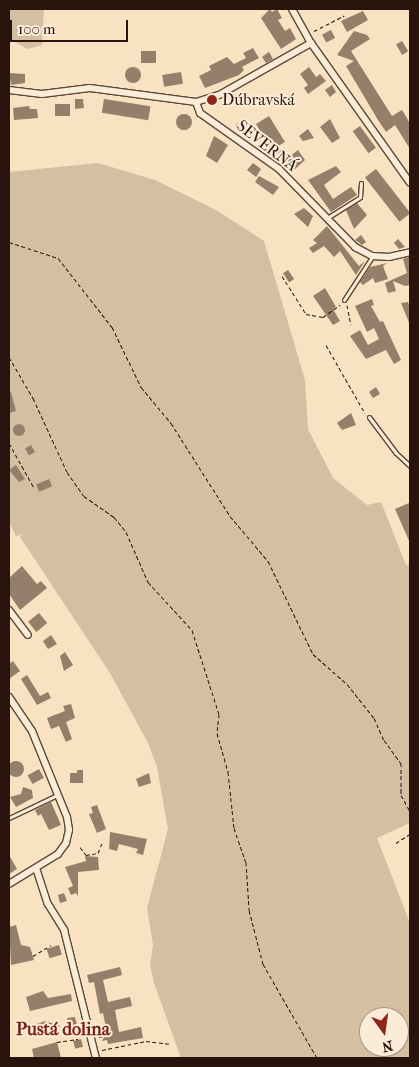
<!DOCTYPE html>
<meta charset="utf-8">
<style>
body{margin:0}
#map{position:relative;width:419px;height:1067px;overflow:hidden;background:#f9e2c1;font-family:"IM FELL French Canon",serif}
div>[style]{position:absolute}
.green>*{inset:0;background:#d5bfa2}
.building>*{inset:0;background:#957f6a;transform-origin:0 0}
.round{border-radius:50%}
.path>*{height:1px;margin-top:-0.5px;transform-origin:0;background:repeating-linear-gradient(90deg,#28140c 0 4px,transparent 0 6.5px)}
.roads{filter:drop-shadow(1px 0 #5c4839) drop-shadow(-1px 0 #5c4839) drop-shadow(0 1px #5c4839) drop-shadow(0 -1px #5c4839)}
.lane>*{height:3px;margin:-1.5px;padding:0 1.5px;transform-origin:1.5px;border-radius:1.5px;background:#fbecd7}
.street>*{height:6px;margin:-3px;padding:0 3px;transform-origin:3px;border-radius:3px;background:#fbecd7}
.dots>*{width:14px;height:14px;translate:-50% -50%;box-sizing:border-box;border:2px solid #fbecd7;border-radius:50%}
span{translate:-50% -50%;white-space:nowrap;text-align:center;line-height:1.15;-webkit-text-stroke:4px #fbecd7;paint-order:stroke}
.poi-label{font-size:16px;color:#28140c}
.left{translate:0 -50%;text-align:left}
.street-label{font-size:16px;color:#28140c}
.neighbourhood-label{font-size:18px;color:#7a1f14;font-weight:700}
.frame{position:absolute;inset:0;border:10px solid #28140c;pointer-events:none}
.north{position:absolute;left:359px;top:1007px;width:50px;height:50px;box-sizing:border-box;background:#fbecd7;border:1px solid #a79686;border-radius:50%;rotate:166deg;font-size:14px;font-weight:700;line-height:20px;text-align:center;color:#28140c}
.north::after{content:'';display:block;margin:auto;width:18px;height:22px;background:#8f2418;clip-path:polygon(50% 0,100% 100%,50% 72%,0 100%)}
.scale{position:absolute;left:10px;top:20px;width:118px;height:22px;box-sizing:border-box;border:2px solid #28140c;border-top:0;padding-left:6px;font-size:15px;line-height:18px;white-space:nowrap;color:#28140c;-webkit-text-stroke:4px #fbecd7;paint-order:stroke}
</style>
<div id="map">
<div class="green">
<i style="clip-path:polygon(9px 9px,44px 9px,42px 45px,27px 49px,9px 38px)"></i>
<i style="clip-path:polygon(evenodd,98px 163px,155px 180px,216px 210px,264px 241px,305px 380px,308px 429px,333px 478px,367px 505px,381px 502px,406px 565px,410px 564px,410px 823px,377px 838px,410px 923px,410px 1058px,181px 1058px,154px 983px,150px 965px,153px 945px,147px 908px,168px 829px,157px 767px,148px 743px,110px 673px,20px 537px,22px 534px,16px 536px,9px 522px,9px 172px,98px 163px,369px 1017px,399px 1017px,399px 1047px,369px 1047px,369px 1017px)"></i>
</div>
<div class="building">
<i style="clip-path:polygon(270px 9px,272px 12px,277px 9px,282px 18px,278px 20px,285px 31px,290px 28px,296px 39px,281px 49px,261px 18px)"></i>
<i style="clip-path:polygon(363px 11px,368px 20px,347px 32px,341px 21px)"></i>
<i style="left:331px;top:30px;width:9px;height:10px;rotate:63deg"></i>
<i style="clip-path:polygon(354px 31px,367px 35px,370px 39px,351px 51px,392px 116px,402px 110px,407px 118px,410px 124px,410px 149px,395px 125px,386px 132px,378px 120px,346px 66px,354px 61px,337px 55px)"></i>
<i style="left:402px;top:41px;width:12px;height:7px;rotate:59deg"></i>
<i style="clip-path:polygon(253px 48px,259px 58px,242px 67px,244px 70px,239px 75px,205px 88px,199px 76px,211px 70px,209px 66px,227px 57px,234px 64px,246px 58px,243px 53px)"></i>
<i style="left:141px;top:51px;width:15px;height:12px"></i>
<i style="clip-path:polygon(269px 52px,273px 59px,266px 63px,262px 57px)"></i>
<i class="round" style="left:125px;top:67px;width:16px;height:16px"></i>
<i style="clip-path:polygon(309px 67px,316px 77px,320px 74px,326px 81px,308px 94px,304px 88px,308px 85px,300px 74px)"></i>
<i style="left:181px;top:72px;width:12px;height:19px;rotate:81deg"></i>
<i style="clip-path:polygon(9px 73px,25px 74px,25px 83px,11px 85px)"></i>
<i style="clip-path:polygon(332px 85px,336px 92px,330px 97px,325px 90px)"></i>
<i style="clip-path:polygon(75px 99px,83px 99px,84px 108px,75px 109px)"></i>
<i style="left:104px;top:99px;width:47px;height:14px;rotate:9deg"></i>
<i style="left:55px;top:104px;width:15px;height:12px"></i>
<i style="clip-path:polygon(29px 106px,30px 109px,37px 109px,38px 118px,14px 120px,13px 108px)"></i>
<i class="round" style="left:176px;top:114px;width:16px;height:16px"></i>
<i style="clip-path:polygon(269px 116px,285px 142px,278px 146px,282px 151px,274px 155px,256px 124px)"></i>
<i style="clip-path:polygon(330px 119px,340px 138px,332px 143px,320px 127px)"></i>
<i style="clip-path:polygon(244px 120px,248px 125px,239px 131px,235px 125px)"></i>
<i style="left:360px;top:126px;width:27px;height:9px;rotate:54deg"></i>
<i style="clip-path:polygon(308px 129px,314px 138px,303px 141px,299px 136px)"></i>
<i style="clip-path:polygon(214px 136px,228px 145px,217px 163px,206px 156px)"></i>
<i style="clip-path:polygon(298px 150px,305px 160px,294px 170px,286px 159px)"></i>
<i style="clip-path:polygon(253px 163px,261px 169px,256px 177px,247px 170px)"></i>
<i style="clip-path:polygon(336px 166px,341px 172px,324px 185px,333px 199px,351px 187px,357px 195px,331px 212px,308px 180px)"></i>
<i style="left:376px;top:169px;width:56px;height:14px;rotate:52deg"></i>
<i style="clip-path:polygon(259px 176px,279px 187px,273px 195px,255px 182px)"></i>
<i style="clip-path:polygon(357px 203px,367px 215px,354px 229px,346px 210px)"></i>
<i style="clip-path:polygon(304px 208px,313px 216px,308px 227px,294px 214px)"></i>
<i style="clip-path:polygon(327px 226px,359px 266px,365px 261px,356px 275px,340px 251px,334px 257px,324px 246px,313px 253px,309px 248px,317px 243px,313px 240px)"></i>
<i style="clip-path:polygon(361px 235px,366px 242px,362px 245px,355px 240px)"></i>
<i style="clip-path:polygon(398px 239px,405px 247px,399px 249px,394px 243px)"></i>
<i style="clip-path:polygon(409px 257px,410px 285px,405px 286px,393px 281px,396px 291px,388px 293px,385px 283px,407px 273px,403px 259px)"></i>
<i style="clip-path:polygon(387px 263px,383px 266px,388px 279px,375px 283px,373px 278px,363px 285px,360px 282px,370px 267px)"></i>
<i style="left:288px;top:270px;width:11px;height:6px;rotate:56deg"></i>
<i style="clip-path:polygon(325px 288px,336px 307px,333px 309px,340px 321px,333px 325px,313px 296px)"></i>
<i style="clip-path:polygon(372px 299px,374px 305px,371px 306px,380px 322px,383px 321px,401px 360px,394px 364px,386px 350px,366px 359px,350px 336px,360px 330px,368px 345px,379px 339px,374px 328px,367px 332px,355px 306px)"></i>
<i style="clip-path:polygon(408px 302px,410px 309px,410px 325px,401px 303px)"></i>
<i style="clip-path:polygon(376px 387px,380px 394px,373px 398px,369px 392px)"></i>
<i style="clip-path:polygon(11px 392px,16px 411px,9px 413px,9px 393px)"></i>
<i style="clip-path:polygon(351px 413px,356px 425px,342px 430px,337px 423px)"></i>
<i class="round" style="left:13px;top:424px;width:12px;height:12px"></i>
<i style="left:31px;top:445px;width:8px;height:7px;rotate:60deg"></i>
<i style="clip-path:polygon(16px 465px,25px 479px,19px 482px,9px 470px)"></i>
<i style="left:49px;top:479px;width:8px;height:14px;rotate:67deg"></i>
<i style="clip-path:polygon(409px 503px,410px 507px,410px 543px,395px 509px)"></i>
<i style="clip-path:polygon(22px 566px,37px 584px,41px 581px,47px 588px,20px 610px,9px 594px,9px 578px)"></i>
<i style="left:39px;top:613px;width:13px;height:14px;rotate:51deg"></i>
<i style="clip-path:polygon(51px 635px,57px 644px,48px 649px,43px 641px)"></i>
<i style="clip-path:polygon(65px 652px,73px 665px,64px 671px,60px 656px)"></i>
<i style="clip-path:polygon(13px 661px,20px 671px,9px 679px,9px 664px)"></i>
<i style="clip-path:polygon(27px 675px,40px 696px,48px 692px,51px 698px,37px 705px,21px 679px)"></i>
<i style="clip-path:polygon(71px 704px,75px 718px,66px 722px,72px 739px,66px 742px,59px 726px,51px 729px,47px 718px,65px 711px,63px 706px)"></i>
<i class="round" style="left:8px;top:761px;width:16px;height:16px"></i>
<i style="left:39px;top:769px;width:10px;height:13px;rotate:61deg"></i>
<i style="clip-path:polygon(77px 770px,83px 770px,83px 783px,70px 783px,70px 773px,77px 773px)"></i>
<i style="clip-path:polygon(149px 773px,151px 783px,139px 787px,136px 779px)"></i>
<i style="clip-path:polygon(23px 787px,32px 790px,33px 798px,16px 807px,10px 797px,21px 794px)"></i>
<i style="clip-path:polygon(51px 802px,61px 825px,49px 830px,41px 814px,38px 816px,35px 810px)"></i>
<i style="clip-path:polygon(97px 805px,106px 829px,97px 833px,89px 814px,93px 813px,91px 807px)"></i>
<i style="clip-path:polygon(110px 832px,147px 839px,143px 855px,136px 853px,138px 849px,119px 844px,117px 851px,109px 849px)"></i>
<i style="clip-path:polygon(9px 855px,17px 869px,9px 874px)"></i>
<i style="clip-path:polygon(85px 856px,98px 857px,99px 870px,78px 872px,78px 896px,76px 893px,71px 895px,68px 888px,73px 886px,65px 867px,86px 861px)"></i>
<i style="clip-path:polygon(64px 893px,67px 901px,60px 903px,58px 895px)"></i>
<i style="clip-path:polygon(16px 925px,21px 945px,30px 947px,34px 960px,11px 965px,9px 927px)"></i>
<i style="left:59px;top:945px;width:10px;height:13px;rotate:73deg"></i>
<i style="clip-path:polygon(120px 967px,122px 975px,103px 980px,108px 1002px,130px 997px,132px 1006px,115px 1010px,119px 1032px,141px 1027px,143px 1038px,108px 1044px,107px 1040px,102px 1041px,107px 1033px,103px 1013px,100px 1014px,94px 982px,89px 983px,87px 975px)"></i>
<i style="clip-path:polygon(43px 991px,48px 998px,71px 994px,72px 1001px,30px 1011px,26px 997px)"></i>
<i style="clip-path:polygon(75px 1017px,77px 1025px,69px 1026px,67px 1018px)"></i>
<i style="clip-path:polygon(45px 1021px,61px 1026px,30px 1034px,34px 1025px)"></i>
<i style="left:81px;top:1039px;width:8px;height:8px;rotate:76deg"></i>
<i style="clip-path:polygon(57px 1042px,61px 1058px,34px 1058px,32px 1049px)"></i>
</div>
<div class="path">
<i style="left:314px;top:31px;width:34px;rotate:-27deg"></i>
<i style="left:9px;top:242px;width:52px;rotate:18.1deg"></i>
<i style="left:58px;top:258px;width:88px;rotate:52deg"></i>
<i style="left:112px;top:327px;width:67px;rotate:64.2deg"></i>
<i style="left:141px;top:387px;width:47px;rotate:50.2deg"></i>
<i style="left:171px;top:423px;width:110px;rotate:57.6deg"></i>
<i style="left:230px;top:516px;width:59px;rotate:49.8deg"></i>
<i style="left:268px;top:561px;width:103px;rotate:64.2deg"></i>
<i style="left:313px;top:654px;width:45px;rotate:41.4deg"></i>
<i style="left:347px;top:684px;width:43px;rotate:51.5deg"></i>
<i style="left:374px;top:718px;width:24px;rotate:66deg"></i>
<i style="left:384px;top:740px;width:29px;rotate:54deg"></i>
<i style="left:401px;top:763px;width:32px;rotate:90deg"></i>
<i style="left:401px;top:795px;width:18px;rotate:61deg"></i>
<i style="left:282px;top:276px;width:45px;rotate:57.7deg"></i>
<i style="left:306px;top:314px;width:17px;rotate:10deg"></i>
<i style="left:323px;top:317px;width:21px;rotate:-35deg"></i>
<i style="left:347px;top:305px;width:20px;rotate:79deg"></i>
<i style="left:326px;top:345px;width:78px;rotate:60.2deg"></i>
<i style="left:9px;top:357px;width:48px;rotate:59.7deg"></i>
<i style="left:33px;top:398px;width:81px;rotate:65.3deg"></i>
<i style="left:67px;top:472px;width:29px;rotate:55deg"></i>
<i style="left:84px;top:496px;width:37px;rotate:35deg"></i>
<i style="left:114px;top:517px;width:19px;rotate:51deg"></i>
<i style="left:126px;top:532px;width:55px;rotate:66.3deg"></i>
<i style="left:148px;top:582px;width:65px;rotate:47.5deg"></i>
<i style="left:192px;top:630px;width:88px;rotate:72.2deg"></i>
<i style="left:219px;top:714px;width:19px;rotate:96deg"></i>
<i style="left:217px;top:733px;width:41px;rotate:74.2deg"></i>
<i style="left:228px;top:772px;width:56px;rotate:83.9deg"></i>
<i style="left:234px;top:828px;width:36px;rotate:71deg"></i>
<i style="left:246px;top:862px;width:48px;rotate:86.4deg"></i>
<i style="left:249px;top:910px;width:56px;rotate:75.5deg"></i>
<i style="left:263px;top:964px;width:108px;rotate:60.1deg"></i>
<i style="left:9px;top:443px;width:51px;rotate:60.9deg"></i>
<i style="left:396px;top:843px;width:17px;rotate:-33deg"></i>
<i style="left:80px;top:847px;width:10px;rotate:53deg"></i>
<i style="left:86px;top:855px;width:12px;rotate:-9deg"></i>
<i style="left:98px;top:853px;width:11px;rotate:-68deg"></i>
<i style="left:33px;top:956px;width:21px;rotate:-31deg"></i>
<i style="left:99px;top:1037px;width:6px;rotate:-9deg"></i>
<i style="left:57px;top:1042px;width:21px;rotate:-8deg"></i>
<i style="left:102px;top:1050px;width:45px;rotate:-11.6deg"></i>
<i style="left:146px;top:1041px;width:23px;rotate:7deg"></i>
</div>
<div class="roads">
<div class="lane">
<i style="left:327px;top:218px;width:39px;rotate:-32deg"></i>
<i style="left:360px;top:197px;width:14px;rotate:-86deg"></i>
<i style="left:344px;top:300px;width:51px;rotate:-56.9deg"></i>
<i style="left:369px;top:417px;width:45px;rotate:53.1deg"></i>
<i style="left:396px;top:453px;width:19px;rotate:43deg"></i>
<i style="left:9px;top:818px;width:53px;rotate:-25.6deg"></i>
</div>
<div class="street">
<i style="left:292px;top:9px;width:39px;rotate:61deg"></i>
<i style="left:311px;top:43px;width:171px;rotate:54.7deg"></i>
<i style="left:9px;top:90px;width:33px;rotate:7deg"></i>
<i style="left:42px;top:94px;width:48px;rotate:-7.1deg"></i>
<i style="left:90px;top:88px;width:107px;rotate:7.5deg"></i>
<i style="left:196px;top:102px;width:24px;rotate:-17deg"></i>
<i style="left:219px;top:95px;width:106px;rotate:-29.5deg"></i>
<i style="left:196px;top:102px;width:12px;rotate:70deg"></i>
<i style="left:200px;top:113px;width:97px;rotate:35.3deg"></i>
<i style="left:279px;top:169px;width:109px;rotate:45.7deg"></i>
<i style="left:355px;top:247px;width:19px;rotate:28deg"></i>
<i style="left:372px;top:256px;width:17px;rotate:3deg"></i>
<i style="left:389px;top:257px;width:22px;rotate:-13deg"></i>
<i style="left:9px;top:610px;width:31px;rotate:53deg"></i>
<i style="left:9px;top:697px;width:41px;rotate:55.9deg"></i>
<i style="left:32px;top:731px;width:93px;rotate:67.9deg"></i>
<i style="left:67px;top:817px;width:13px;rotate:81deg"></i>
<i style="left:69px;top:830px;width:13px;rotate:103deg"></i>
<i style="left:66px;top:843px;width:14px;rotate:126deg"></i>
<i style="left:58px;top:854px;width:57px;rotate:148.5deg"></i>
<i style="left:36px;top:868px;width:38px;rotate:72deg"></i>
<i style="left:48px;top:904px;width:31px;rotate:58deg"></i>
<i style="left:64px;top:930px;width:132px;rotate:76deg"></i>
</div>
</div>
<div class="dots">
<i style="left:212px;top:100px;background:#8f2418"></i>
</div>
<div class="poi-label">
<span class="left" style="left:222px;top:100px">Dúbravská</span>
</div>
<div class="street-label">
<span style="left:267px;top:146px;rotate:38deg">SEVERNÁ</span>
</div>
<div class="neighbourhood-label">
<span style="left:63px;top:1030px">Pustá dolina</span>
</div>
<div class="frame"></div>
<div class="north">N</div>
<div class="scale">100 m</div>
</div>
